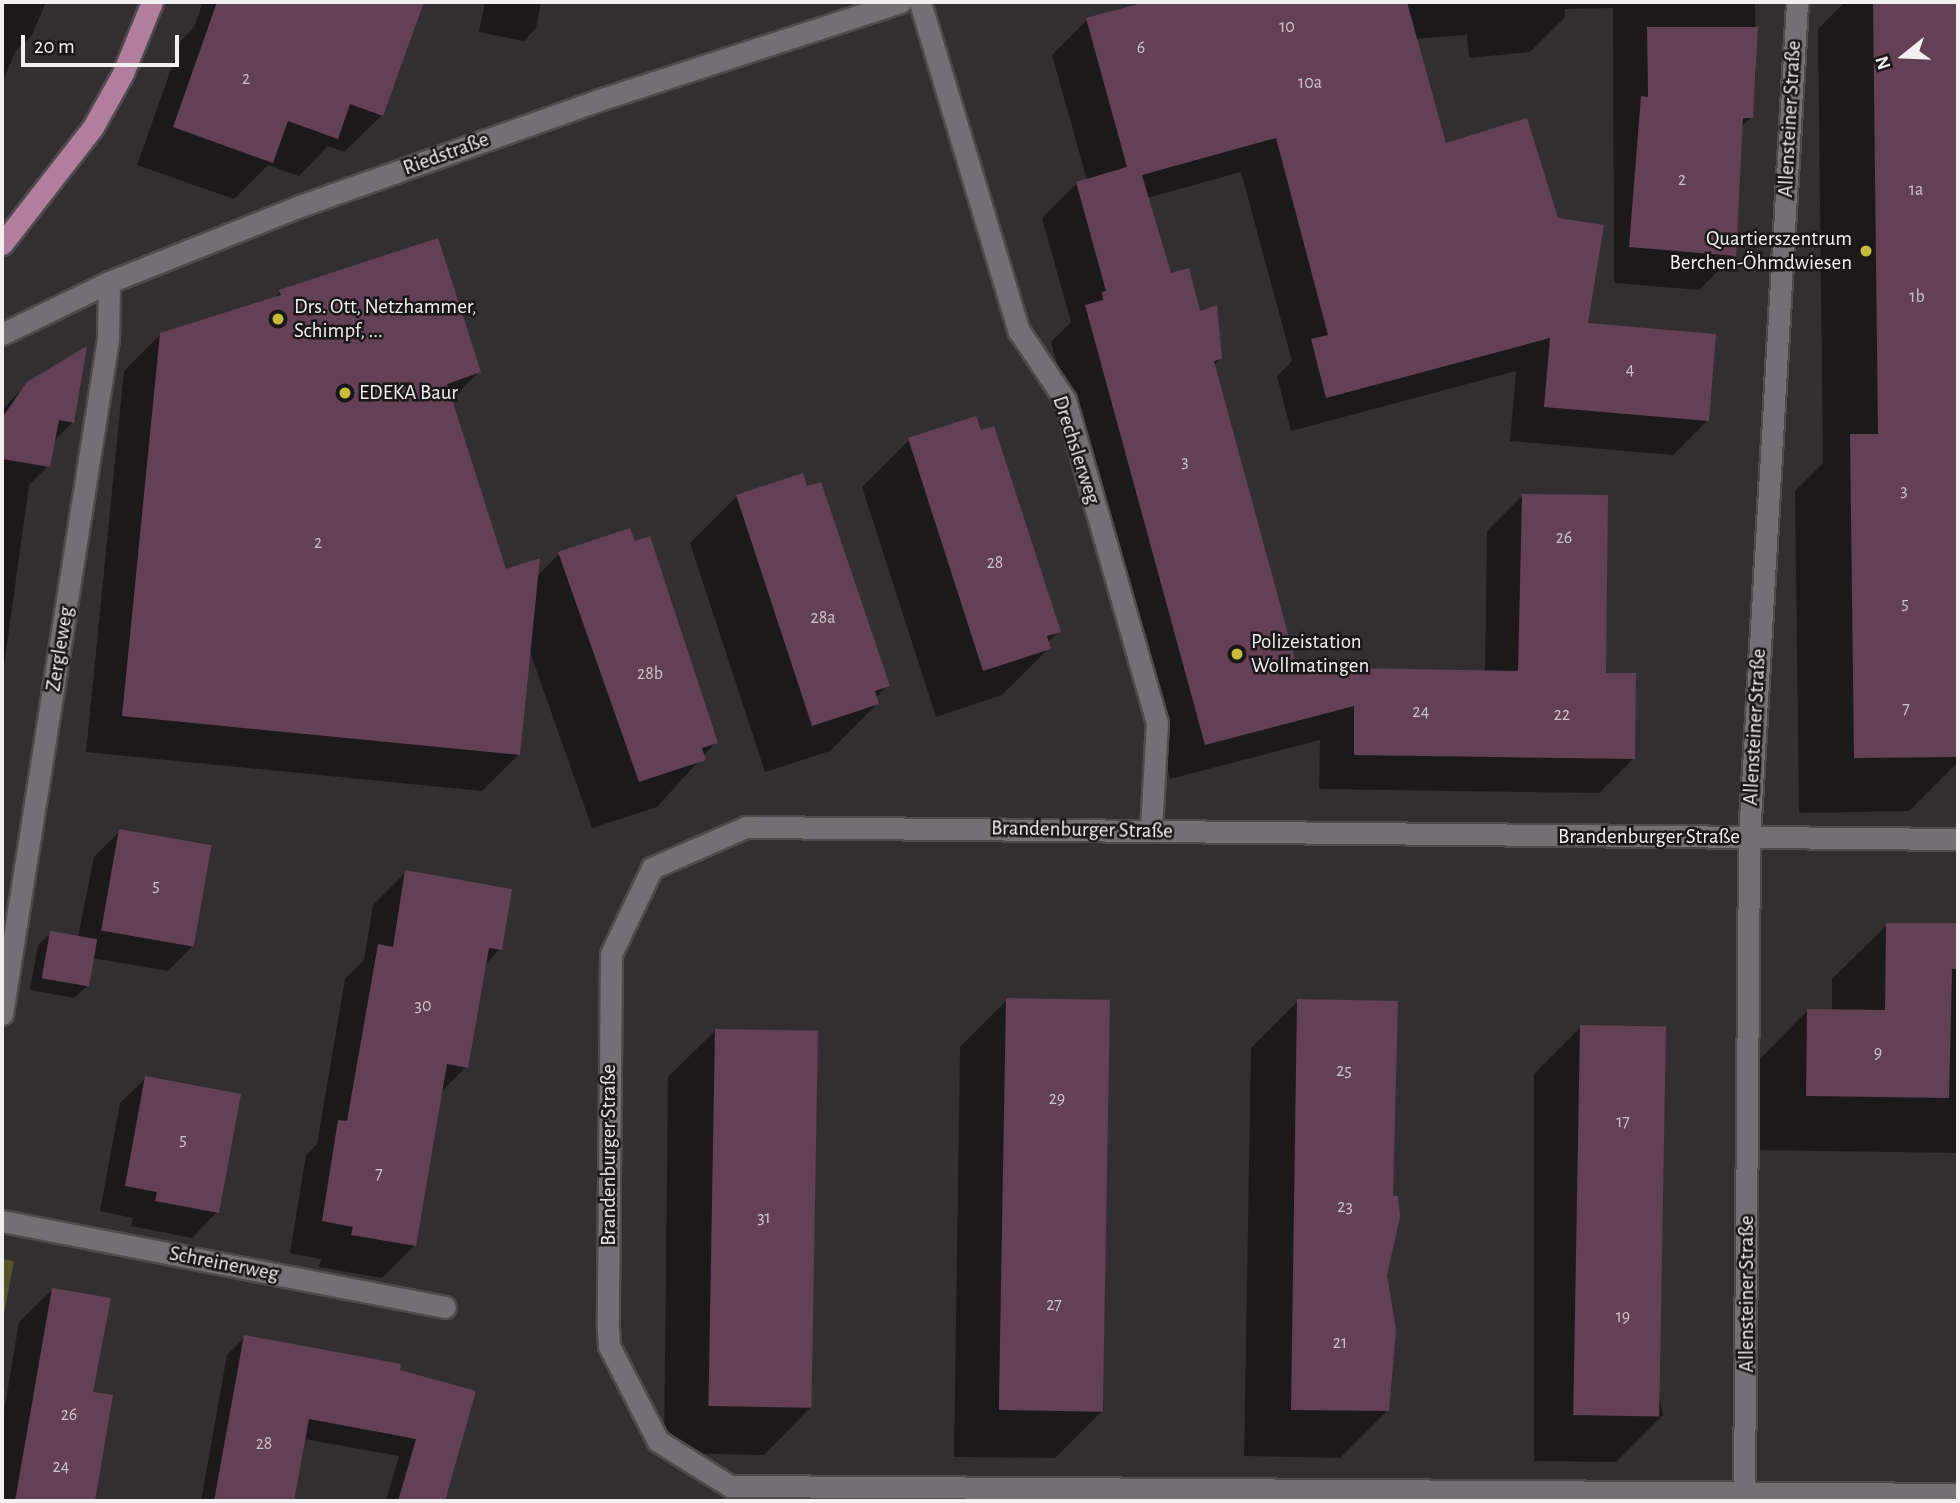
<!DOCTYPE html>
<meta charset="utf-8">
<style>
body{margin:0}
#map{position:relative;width:1960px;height:1503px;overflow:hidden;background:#332f31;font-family:"Alegreya Sans",sans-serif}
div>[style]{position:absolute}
.green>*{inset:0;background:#56522a}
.shadow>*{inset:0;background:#0007}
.building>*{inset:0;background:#644056;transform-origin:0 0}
.roads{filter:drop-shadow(2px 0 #4f4b4d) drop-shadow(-2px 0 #4f4b4d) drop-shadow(0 2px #4f4b4d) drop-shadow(0 -2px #4f4b4d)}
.minor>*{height:21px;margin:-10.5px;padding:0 10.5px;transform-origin:10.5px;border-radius:10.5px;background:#746f72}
.major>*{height:21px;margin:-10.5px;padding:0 10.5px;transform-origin:10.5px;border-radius:10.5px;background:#b17e9e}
.dots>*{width:19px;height:19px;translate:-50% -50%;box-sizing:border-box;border:4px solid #191718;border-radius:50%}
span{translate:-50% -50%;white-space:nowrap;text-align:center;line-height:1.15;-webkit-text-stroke:5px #191718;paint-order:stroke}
.number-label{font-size:18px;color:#cec3ca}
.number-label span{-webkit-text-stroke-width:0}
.street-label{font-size:21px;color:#f2eff0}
.poi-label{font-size:21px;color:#f2eff0}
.right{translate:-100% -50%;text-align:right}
.left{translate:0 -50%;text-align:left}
.frame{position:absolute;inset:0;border:4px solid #f2eff0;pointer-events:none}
.north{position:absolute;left:1869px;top:21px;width:70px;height:70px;-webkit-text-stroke:5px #191718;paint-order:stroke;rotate:252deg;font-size:19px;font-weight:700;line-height:28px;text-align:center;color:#f2eff0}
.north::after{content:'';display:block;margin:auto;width:24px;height:32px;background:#f2eff0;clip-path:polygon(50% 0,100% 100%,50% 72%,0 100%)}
.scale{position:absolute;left:21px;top:35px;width:158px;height:32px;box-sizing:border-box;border:4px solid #f2eff0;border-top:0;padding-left:9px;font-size:21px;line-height:24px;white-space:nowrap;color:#f2eff0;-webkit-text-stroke:5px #191718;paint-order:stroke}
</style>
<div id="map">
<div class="green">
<i style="clip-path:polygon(2px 1259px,14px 1261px,2px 1324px)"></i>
</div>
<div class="shadow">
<i style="clip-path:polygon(2px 2px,46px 2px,32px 35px,15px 52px,2px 84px)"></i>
<i style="clip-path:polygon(203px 2px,422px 2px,382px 115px,344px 152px,328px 146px,299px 176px,268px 165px,234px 199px,137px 165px,181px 41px,194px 27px)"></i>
<i style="clip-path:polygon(485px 2px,541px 2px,536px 28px,524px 41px,479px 32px)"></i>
<i style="clip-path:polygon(1151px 2px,1755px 2px,1756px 75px,1752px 117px,1740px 128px,1734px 255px,1699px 290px,1614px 283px,1613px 8px,1565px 9px,1565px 17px,1530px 52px,1469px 58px,1467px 35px,1415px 39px,1444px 145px,1586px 325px,1708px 420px,1673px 455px,1510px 441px,1516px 371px,1291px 431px,1277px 376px,1292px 361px,1241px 172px,1147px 198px,1170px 275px,1199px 313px,1221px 359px,1213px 366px,1296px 668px,1485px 672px,1487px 531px,1522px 496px,1604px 675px,1634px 758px,1599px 793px,1319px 789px,1320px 740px,1170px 779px,1051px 342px,1071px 322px,1042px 218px,1077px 183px,1087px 180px,1052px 55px,1087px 20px)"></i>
<i style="clip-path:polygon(1845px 2px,1958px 2px,1958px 762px,1909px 811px,1799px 813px,1795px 491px,1823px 463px,1818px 29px)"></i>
<i style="clip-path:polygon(280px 292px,479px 372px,450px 401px,505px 572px,536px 577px,559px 554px,716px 742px,657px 807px,592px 828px,529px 649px,519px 754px,482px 791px,86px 752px,124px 371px,161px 334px,272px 300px)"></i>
<i style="clip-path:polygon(28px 383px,73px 422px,53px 442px,48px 466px,29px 485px,2px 681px,2px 410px)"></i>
<i style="clip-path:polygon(909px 440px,1059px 631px,1047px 643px,1049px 648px,1002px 695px,936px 717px,862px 487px)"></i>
<i style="clip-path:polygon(737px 496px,888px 686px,875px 698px,877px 704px,830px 751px,765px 772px,690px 543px)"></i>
<i style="clip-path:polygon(120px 831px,194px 945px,168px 971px,92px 958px,87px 986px,74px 998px,30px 990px,38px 945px,51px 933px,78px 937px,94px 857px)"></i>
<i style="clip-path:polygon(406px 872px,500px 949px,484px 966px,466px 1067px,441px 1092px,415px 1245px,382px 1278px,319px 1267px,321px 1259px,290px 1253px,306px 1155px,317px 1144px,345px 979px,364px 960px,373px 905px)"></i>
<i style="clip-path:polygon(1887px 925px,1958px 925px,1958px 1153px,1753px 1150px,1754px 1065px,1808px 1010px,1832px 1011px,1832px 979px)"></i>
<i style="clip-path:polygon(1007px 1000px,1102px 1411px,1055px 1458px,954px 1457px,960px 1047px)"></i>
<i style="clip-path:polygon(1298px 1001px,1392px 1198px,1385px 1275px,1387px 1411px,1340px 1458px,1244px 1456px,1251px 1048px)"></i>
<i style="clip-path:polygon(1581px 1027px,1663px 1415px,1616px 1462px,1534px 1461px,1534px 1074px)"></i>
<i style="clip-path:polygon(716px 1030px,811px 1407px,764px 1455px,664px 1453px,668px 1077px)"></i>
<i style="clip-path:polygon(146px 1078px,217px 1212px,192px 1238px,131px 1226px,133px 1218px,100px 1211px,120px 1103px)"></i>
<i style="clip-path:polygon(52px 1290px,91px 1394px,111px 1397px,93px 1501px,2px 1501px,2px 1424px,19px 1322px)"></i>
<i style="clip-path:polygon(245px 1337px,474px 1393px,444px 1501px,386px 1501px,399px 1456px,304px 1439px,293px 1501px,201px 1501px,227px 1355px)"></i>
</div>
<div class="building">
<i style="clip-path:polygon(217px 2px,424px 2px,383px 116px,350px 104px,338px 139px,288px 121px,273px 163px,173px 127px)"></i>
<i style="clip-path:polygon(1146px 2px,1407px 2px,1446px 143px,1527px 118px,1558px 218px,1604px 225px,1588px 323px,1716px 334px,1709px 421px,1544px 407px,1550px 338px,1326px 398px,1311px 339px,1328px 335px,1276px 138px,1142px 175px,1171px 273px,1189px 268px,1200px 311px,1217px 305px,1222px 359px,1214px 361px,1297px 667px,1518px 671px,1522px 494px,1608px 495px,1606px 673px,1636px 673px,1635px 759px,1354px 755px,1354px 706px,1205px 745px,1085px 305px,1103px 300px,1102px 292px,1106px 291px,1076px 182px,1127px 167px,1086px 18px)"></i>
<i style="clip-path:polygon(1873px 2px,1958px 2px,1958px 757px,1854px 758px,1850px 434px,1878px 434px)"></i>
<i style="clip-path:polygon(1647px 27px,1758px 27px,1753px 118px,1743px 118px,1736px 256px,1629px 247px,1641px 96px,1648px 97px)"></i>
<i style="clip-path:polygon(438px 238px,481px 372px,447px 384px,506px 569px,540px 558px,520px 755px,122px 716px,160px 333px,281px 295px,279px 290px)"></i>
<i style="clip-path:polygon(87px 346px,74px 423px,59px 420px,50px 467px,2px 459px,2px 418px,27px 382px)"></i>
<i style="clip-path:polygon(976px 416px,981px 430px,994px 426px,1061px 632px,1047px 636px,1051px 649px,983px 671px,908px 438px)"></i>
<i style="clip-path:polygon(803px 473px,807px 486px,821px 482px,890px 686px,875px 691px,879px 704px,812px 726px,736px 495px)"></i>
<i style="clip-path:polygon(630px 528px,635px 541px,650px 536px,718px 743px,702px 748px,706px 760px,639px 782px,558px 552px)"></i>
<i style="left:119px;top:829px;width:94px;height:103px;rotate:10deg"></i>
<i style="clip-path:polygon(405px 870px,512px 889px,502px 950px,489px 948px,468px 1068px,447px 1064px,416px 1246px,351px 1235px,353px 1227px,322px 1221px,338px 1120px,347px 1121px,378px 944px,393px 947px)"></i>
<i style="clip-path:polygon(1886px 923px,1958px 923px,1958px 969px,1952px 969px,1949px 1098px,1806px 1096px,1807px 1009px,1885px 1010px)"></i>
<i style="left:50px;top:931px;width:48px;height:48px;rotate:10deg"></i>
<i style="left:1006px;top:998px;width:104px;height:412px;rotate:1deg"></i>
<i style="clip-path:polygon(1297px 999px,1398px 1001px,1393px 1196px,1398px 1196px,1400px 1217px,1387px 1275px,1396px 1330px,1389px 1411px,1291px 1410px)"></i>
<i style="left:1580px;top:1025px;width:86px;height:390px;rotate:1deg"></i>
<i style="left:715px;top:1029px;width:103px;height:377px;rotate:1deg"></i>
<i style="clip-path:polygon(145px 1076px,241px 1094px,219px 1213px,155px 1201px,157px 1192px,125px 1186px)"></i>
<i style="clip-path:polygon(52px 1288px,111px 1298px,93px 1392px,113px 1395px,95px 1501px,15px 1501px)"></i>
<i style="clip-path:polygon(244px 1335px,401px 1364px,400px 1370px,476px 1391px,445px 1501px,398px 1501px,416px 1439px,309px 1419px,294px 1501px,214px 1501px)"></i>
</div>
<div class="roads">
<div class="minor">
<i style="left:920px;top:2px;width:344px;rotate:73.3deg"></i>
<i style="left:1019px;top:331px;width:83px;rotate:56.3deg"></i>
<i style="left:1065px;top:400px;width:335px;rotate:74.1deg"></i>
<i style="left:1157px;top:722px;width:109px;rotate:93.2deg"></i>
<i style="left:2px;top:334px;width:119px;rotate:-25.9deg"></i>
<i style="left:109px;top:282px;width:206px;rotate:-21.7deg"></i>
<i style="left:300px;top:206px;width:314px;rotate:-19.5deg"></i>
<i style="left:596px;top:101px;width:320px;rotate:-18deg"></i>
<i style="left:1958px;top:839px;width:1212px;rotate:-179.43deg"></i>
<i style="left:746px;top:827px;width:103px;rotate:156.4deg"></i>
<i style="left:652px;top:868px;width:95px;rotate:115.5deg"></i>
<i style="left:611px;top:954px;width:374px;rotate:90.5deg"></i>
<i style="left:608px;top:1328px;width:18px;rotate:87deg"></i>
<i style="left:609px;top:1346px;width:107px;rotate:62.7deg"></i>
<i style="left:658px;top:1441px;width:85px;rotate:32deg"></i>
<i style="left:730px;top:1486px;width:1228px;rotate:0.37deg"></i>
<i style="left:2px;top:1014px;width:683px;rotate:-81.08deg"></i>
<i style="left:108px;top:339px;width:57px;rotate:-89deg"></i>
<i style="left:2px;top:1221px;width:451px;rotate:11deg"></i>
<i style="left:1744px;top:1496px;width:658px;rotate:-89.56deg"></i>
<i style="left:1749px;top:838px;width:837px;rotate:-86.71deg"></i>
</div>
<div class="major">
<i style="left:2px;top:244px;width:148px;rotate:-52.1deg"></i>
<i style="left:93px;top:127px;width:62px;rotate:-60.9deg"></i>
<i style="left:123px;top:73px;width:77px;rotate:-67.8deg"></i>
</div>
</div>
<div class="dots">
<i style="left:1866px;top:251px;background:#c7bb3b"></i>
<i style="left:278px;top:319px;background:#c7bb3b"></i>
<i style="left:345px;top:393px;background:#c7bb3b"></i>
<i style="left:1237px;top:654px;background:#c7bb3b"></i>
</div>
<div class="number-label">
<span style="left:1287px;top:27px">10</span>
<span style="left:1141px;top:48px">6</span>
<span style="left:246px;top:79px">2</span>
<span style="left:1310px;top:83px">10a</span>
<span style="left:1682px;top:180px">2</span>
<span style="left:1916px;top:190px">1a</span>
<span style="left:1917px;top:297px">1b</span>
<span style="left:1630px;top:370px">4</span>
<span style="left:1185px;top:462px">3</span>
<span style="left:1904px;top:491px">3</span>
<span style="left:1564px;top:538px">26</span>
<span style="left:318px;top:543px">2</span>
<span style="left:995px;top:563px">28</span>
<span style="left:1905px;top:604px">5</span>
<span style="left:823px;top:618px">28a</span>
<span style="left:650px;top:674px">28b</span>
<span style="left:1906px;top:709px">7</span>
<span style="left:1421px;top:712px">24</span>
<span style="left:1562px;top:715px">22</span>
<span style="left:156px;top:886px">5</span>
<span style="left:423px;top:1006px">30</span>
<span style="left:1878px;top:1053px">9</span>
<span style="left:1344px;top:1071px">25</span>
<span style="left:1057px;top:1099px">29</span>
<span style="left:1623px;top:1122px">17</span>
<span style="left:183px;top:1140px">5</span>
<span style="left:379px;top:1174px">7</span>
<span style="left:1345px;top:1207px">23</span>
<span style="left:764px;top:1218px">31</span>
<span style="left:1054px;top:1305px">27</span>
<span style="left:1623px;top:1317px">19</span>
<span style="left:1340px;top:1343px">21</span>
<span style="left:69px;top:1415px">26</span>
<span style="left:264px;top:1444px">28</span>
<span style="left:61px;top:1467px">24</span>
</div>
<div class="street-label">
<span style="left:1790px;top:119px;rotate:-87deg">Allensteiner Straße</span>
<span style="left:446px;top:154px;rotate:-20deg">Riedstraße</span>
<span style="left:1076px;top:450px;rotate:72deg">Drechslerweg</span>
<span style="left:60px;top:649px;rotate:-81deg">Zergleweg</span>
<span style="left:1755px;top:727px;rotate:-87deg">Allensteiner Straße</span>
<span style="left:1082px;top:830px;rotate:1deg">Brandenburger Straße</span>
<span style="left:1649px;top:837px">Brandenburger Straße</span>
<span style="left:609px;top:1155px;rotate:-90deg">Brandenburger Straße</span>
<span style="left:224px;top:1264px;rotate:11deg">Schreinerweg</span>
<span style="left:1747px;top:1294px;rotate:-90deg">Allensteiner Straße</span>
</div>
<div class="poi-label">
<span class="right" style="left:1852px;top:251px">Quartierszentrum<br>Berchen-Öhmdwiesen</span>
<span class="left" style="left:294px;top:319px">Drs. Ott, Netzhammer,<br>Schimpf, ...</span>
<span class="left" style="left:359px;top:393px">EDEKA Baur</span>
<span class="left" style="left:1251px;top:654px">Polizeistation<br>Wollmatingen</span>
</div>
<div class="frame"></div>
<div class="north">N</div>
<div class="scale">20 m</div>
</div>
